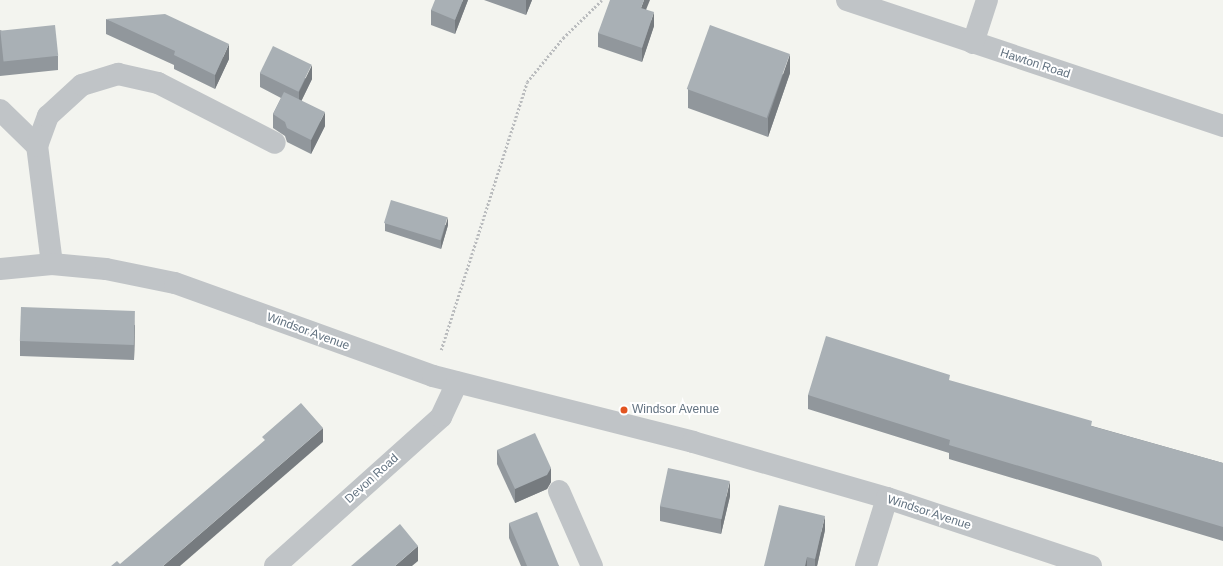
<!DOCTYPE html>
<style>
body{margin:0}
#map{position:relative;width:1223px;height:566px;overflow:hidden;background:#f3f4ef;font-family:Arial,sans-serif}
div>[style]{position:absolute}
.path>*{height:2.5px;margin-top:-1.25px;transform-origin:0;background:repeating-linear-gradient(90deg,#babcbe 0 2px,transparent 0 4px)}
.minor>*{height:22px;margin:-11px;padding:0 11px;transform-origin:11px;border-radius:11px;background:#c0c4c7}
.wall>*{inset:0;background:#91979c}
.shaded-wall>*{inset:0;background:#767b7f}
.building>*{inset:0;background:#a9b0b5;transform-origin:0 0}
.dots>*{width:11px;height:11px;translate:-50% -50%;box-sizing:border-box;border:2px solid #fff;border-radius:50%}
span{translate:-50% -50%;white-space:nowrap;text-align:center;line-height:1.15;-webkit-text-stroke:4px #fff;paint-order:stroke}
.street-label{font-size:12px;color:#627280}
.poi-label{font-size:12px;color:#627280}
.left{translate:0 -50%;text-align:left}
</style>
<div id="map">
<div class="path">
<i style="left:441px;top:350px;width:281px;rotate:-72.2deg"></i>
<i style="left:527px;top:82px;width:57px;rotate:-50.7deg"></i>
<i style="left:563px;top:38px;width:54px;rotate:-44.3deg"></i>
</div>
<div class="minor">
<i style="left:847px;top:0;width:397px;rotate:18.5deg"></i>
<i style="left:973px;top:43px;width:45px;rotate:-72deg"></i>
<i style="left:0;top:110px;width:52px;rotate:44.2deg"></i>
<i style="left:52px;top:264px;width:119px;rotate:-97.2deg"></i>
<i style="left:37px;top:146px;width:32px;rotate:-70deg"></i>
<i style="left:48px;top:116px;width:46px;rotate:-42.4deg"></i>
<i style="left:82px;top:85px;width:38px;rotate:-17deg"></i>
<i style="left:118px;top:74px;width:41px;rotate:12.7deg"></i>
<i style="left:158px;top:83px;width:131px;rotate:27.1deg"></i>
<i style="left:0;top:269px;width:52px;rotate:-5.5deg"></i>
<i style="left:52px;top:264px;width:54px;rotate:5.3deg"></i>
<i style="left:106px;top:269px;width:70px;rotate:11.5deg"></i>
<i style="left:175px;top:283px;width:274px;rotate:19.8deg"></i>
<i style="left:433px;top:376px;width:268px;rotate:14.2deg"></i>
<i style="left:693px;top:442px;width:202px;rotate:16.1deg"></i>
<i style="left:887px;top:498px;width:215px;rotate:18.4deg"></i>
<i style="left:559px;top:491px;width:82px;rotate:66.3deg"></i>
<i style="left:275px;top:566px;width:223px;rotate:-41.9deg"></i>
<i style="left:441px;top:417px;width:38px;rotate:-65deg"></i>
<i style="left:866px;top:566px;width:71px;rotate:-72.8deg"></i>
</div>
<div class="wall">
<i style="clip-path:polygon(468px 0,455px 34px,431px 25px,431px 10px)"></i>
<i style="clip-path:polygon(484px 0,532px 0,526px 15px)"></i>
<i style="clip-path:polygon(646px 9px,654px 26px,642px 62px,598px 47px,598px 33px)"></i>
<i style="clip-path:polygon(106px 19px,229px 59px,215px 89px,174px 69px,174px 65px,106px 34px)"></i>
<i style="clip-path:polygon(0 30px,58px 56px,58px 70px,0 76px)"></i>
<i style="clip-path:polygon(260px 73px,312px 79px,301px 101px,325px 126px,311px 154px,287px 142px,285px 136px,273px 128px,273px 114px,281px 98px,260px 87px)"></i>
<i style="clip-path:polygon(790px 73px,768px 137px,688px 108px,688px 89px)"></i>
<i style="clip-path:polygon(385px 223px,448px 225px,441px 249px,385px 231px)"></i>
<i style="clip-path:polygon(135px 325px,134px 360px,20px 356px,20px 341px)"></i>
<i style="clip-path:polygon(950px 381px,1092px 426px,1223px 463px,1223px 541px,949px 459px,949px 453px,808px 409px,808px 395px)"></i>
<i style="clip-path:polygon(497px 450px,551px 482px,547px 489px,515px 503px,497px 464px)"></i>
<i style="clip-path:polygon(730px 496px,721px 534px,660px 521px,660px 506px)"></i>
<i style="clip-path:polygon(509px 523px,559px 566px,521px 566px,509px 538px)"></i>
<i style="clip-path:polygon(825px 530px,817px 566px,764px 566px)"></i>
</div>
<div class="shaded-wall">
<i style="clip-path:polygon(463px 0,468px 0,455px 34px,455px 20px)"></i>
<i style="clip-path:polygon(526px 0,532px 0,526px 15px)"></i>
<i style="clip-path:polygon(644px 0,650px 0,641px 22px,641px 8px)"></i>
<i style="clip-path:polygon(654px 12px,654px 26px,642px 62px,642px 48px)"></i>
<i style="clip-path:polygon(229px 44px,229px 59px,215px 89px,215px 75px)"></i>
<i style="clip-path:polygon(790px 54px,790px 73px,768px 137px,768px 118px)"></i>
<i style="clip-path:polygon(312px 65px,312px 79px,299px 106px,299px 92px)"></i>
<i style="clip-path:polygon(325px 112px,325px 126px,311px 154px,311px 140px)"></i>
<i style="clip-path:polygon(448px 217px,448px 225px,441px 249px,441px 241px)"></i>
<i style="clip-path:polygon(135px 311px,135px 325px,134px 360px,134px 346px)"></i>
<i style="clip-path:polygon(323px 428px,323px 442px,180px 566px,163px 566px)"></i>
<i style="clip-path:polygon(551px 468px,551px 482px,547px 489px,515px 503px,515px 489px)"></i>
<i style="clip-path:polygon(730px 481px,730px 496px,721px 534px,721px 520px)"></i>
<i style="clip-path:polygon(825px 516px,825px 530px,817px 566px,815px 566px,815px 559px)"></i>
<i style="clip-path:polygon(418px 546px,418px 561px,412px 566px,395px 566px)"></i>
<i style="clip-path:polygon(807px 557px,807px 566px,805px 566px)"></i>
</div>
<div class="building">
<i style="clip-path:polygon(435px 0,463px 0,455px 20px,431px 10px)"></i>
<i style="clip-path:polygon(610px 0,644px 0,641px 8px,654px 12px,642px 48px,598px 33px)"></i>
<i style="clip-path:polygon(165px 14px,229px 44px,215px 75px,174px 55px,175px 51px,106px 19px)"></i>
<i style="left:55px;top:25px;width:31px;height:55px;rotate:84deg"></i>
<i style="left:710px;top:25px;width:85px;height:68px;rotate:20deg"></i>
<i style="left:273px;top:46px;width:43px;height:30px;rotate:26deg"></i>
<i style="clip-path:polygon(284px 92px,325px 112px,311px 140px,287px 128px,285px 122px,273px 114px)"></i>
<i style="left:391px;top:200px;width:59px;height:24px;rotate:17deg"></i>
<i style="left:21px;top:307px;width:114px;height:34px;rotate:2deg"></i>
<i style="clip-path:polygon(826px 336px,950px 375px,949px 380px,1092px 421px,1091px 426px,1223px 463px,1223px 527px,949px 445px,950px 440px,808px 395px)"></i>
<i style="clip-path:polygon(301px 403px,323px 428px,163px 566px,111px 566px,117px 561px,120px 564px,265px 440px,262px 437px)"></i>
<i style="clip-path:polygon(535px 433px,551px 468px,547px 475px,515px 489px,497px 450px)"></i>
<i style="left:668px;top:468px;width:63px;height:39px;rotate:12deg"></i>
<i style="clip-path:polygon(779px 505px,825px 516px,815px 559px,807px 557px,805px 566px,764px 566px)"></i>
<i style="clip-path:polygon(537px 512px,559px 566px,527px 566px,509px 523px)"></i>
<i style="clip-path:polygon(400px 524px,418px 546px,395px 566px,351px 566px)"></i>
</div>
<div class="dots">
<i style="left:624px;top:410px;background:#e25420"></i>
</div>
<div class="street-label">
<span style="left:1035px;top:64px;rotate:18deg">Hawton Road</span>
<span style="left:308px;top:332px;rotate:20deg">Windsor Avenue</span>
<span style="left:372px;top:479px;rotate:-42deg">Devon Road</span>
<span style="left:929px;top:513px;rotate:18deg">Windsor Avenue</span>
</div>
<div class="poi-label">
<span class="left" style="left:632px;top:410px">Windsor Avenue</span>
</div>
</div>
